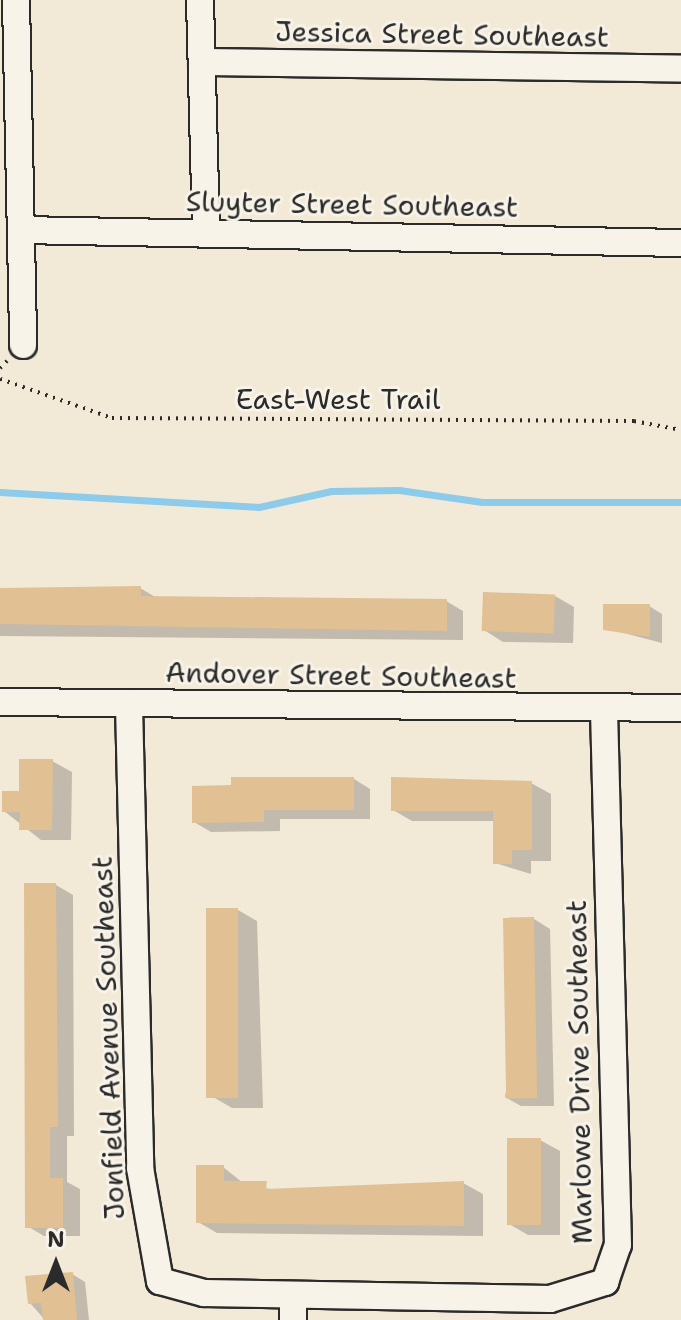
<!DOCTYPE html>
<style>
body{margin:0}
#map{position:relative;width:681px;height:1320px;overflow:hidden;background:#f3e9d7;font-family:"Shantell Sans",sans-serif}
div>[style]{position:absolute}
.shadow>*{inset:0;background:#0003}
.stream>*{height:7px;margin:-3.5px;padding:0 3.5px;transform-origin:3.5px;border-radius:3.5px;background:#8bcbec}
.building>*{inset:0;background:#e1c093;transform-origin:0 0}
.path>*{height:4px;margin-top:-2px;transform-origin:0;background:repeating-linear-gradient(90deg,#2b2b2b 0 2px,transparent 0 8px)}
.roads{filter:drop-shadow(2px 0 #2b2b2b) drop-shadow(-2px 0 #2b2b2b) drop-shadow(0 2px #2b2b2b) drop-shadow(0 -2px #2b2b2b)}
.street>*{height:26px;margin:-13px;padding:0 13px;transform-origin:13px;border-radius:13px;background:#f7f3e8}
span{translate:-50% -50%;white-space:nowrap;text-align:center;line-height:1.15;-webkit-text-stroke:6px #f7f3e8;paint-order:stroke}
.street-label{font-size:28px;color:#2b2b2b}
.north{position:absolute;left:16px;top:1224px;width:80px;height:80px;-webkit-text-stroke:6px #f7f3e8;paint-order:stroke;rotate:0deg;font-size:22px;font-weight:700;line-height:32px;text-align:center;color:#2b2b2b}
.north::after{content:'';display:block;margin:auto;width:28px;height:36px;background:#2b2b2b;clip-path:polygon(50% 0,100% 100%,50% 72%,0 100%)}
</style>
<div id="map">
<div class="shadow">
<i style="clip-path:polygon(140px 588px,157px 598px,446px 601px,463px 611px,463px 640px,0 636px,0 589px)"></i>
<i style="clip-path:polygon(555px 596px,574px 607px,573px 643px,503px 642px,484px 630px)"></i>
<i style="clip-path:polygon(649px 606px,662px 614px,662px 643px,605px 628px)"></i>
<i style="clip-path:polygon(52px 761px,72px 772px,71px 840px,41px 840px,4px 811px)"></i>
<i style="clip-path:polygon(354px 779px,370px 789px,370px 819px,280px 819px,280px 831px,211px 832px,194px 822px)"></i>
<i style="clip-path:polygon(531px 783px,551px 794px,551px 861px,531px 861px,531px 874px,495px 863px,495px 821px,412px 821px,393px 810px)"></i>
<i style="clip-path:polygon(56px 885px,73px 895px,74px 1136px,67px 1136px,67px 1182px,80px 1189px,80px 1236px,44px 1236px,27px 1226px)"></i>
<i style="clip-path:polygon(238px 910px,257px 921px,263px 1108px,232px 1108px,213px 1097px)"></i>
<i style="clip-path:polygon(534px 919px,550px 929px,554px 1106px,521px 1106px,505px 1097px)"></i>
<i style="clip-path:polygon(540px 1140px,560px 1151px,560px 1235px,528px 1235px,509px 1224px)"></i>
<i style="clip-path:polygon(223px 1167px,243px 1183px,279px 1191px,463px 1183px,483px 1194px,483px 1236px,217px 1233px,198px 1222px)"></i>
<i style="clip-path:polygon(72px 1274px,85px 1282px,89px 1320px,45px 1320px,30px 1303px)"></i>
</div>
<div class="stream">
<i style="left:0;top:492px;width:259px;rotate:3.3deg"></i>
<i style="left:259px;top:507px;width:74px;rotate:-12.5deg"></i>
<i style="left:331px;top:491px;width:68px;rotate:-0.8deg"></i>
<i style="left:399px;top:490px;width:84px;rotate:8.2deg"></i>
<i style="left:482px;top:502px;width:199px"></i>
</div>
<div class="building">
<i style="clip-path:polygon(141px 586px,141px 596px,447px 599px,447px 631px,0 624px,0 588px)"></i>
<i style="left:483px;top:592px;width:72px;height:39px;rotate:2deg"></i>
<i style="clip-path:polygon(603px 604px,650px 604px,650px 637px,603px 630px)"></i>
<i style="clip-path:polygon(19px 759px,53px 759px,52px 830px,19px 830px,20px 812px,2px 812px,2px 791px,19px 791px)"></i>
<i style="clip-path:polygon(231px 777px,354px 777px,354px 810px,264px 810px,264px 822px,192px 823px,192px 786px,231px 785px)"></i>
<i style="clip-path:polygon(391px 777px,532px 781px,532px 850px,512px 850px,512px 864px,493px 864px,493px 811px,391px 811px)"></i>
<i style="clip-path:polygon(24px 883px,56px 883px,58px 1127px,50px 1127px,50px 1178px,63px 1178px,63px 1228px,25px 1228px)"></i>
<i style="left:206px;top:908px;width:32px;height:190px"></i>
<i style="left:534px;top:917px;width:181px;height:31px;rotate:89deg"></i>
<i style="left:507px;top:1138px;width:34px;height:87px"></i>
<i style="clip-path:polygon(196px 1165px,224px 1165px,224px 1181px,267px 1181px,266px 1189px,464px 1181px,464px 1226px,196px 1223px)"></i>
<i style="clip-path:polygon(73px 1272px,77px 1320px,43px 1320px,41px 1303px,28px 1304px,25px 1276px)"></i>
</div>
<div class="path">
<i style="left:0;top:368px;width:10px;rotate:-45deg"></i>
<i style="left:0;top:379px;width:119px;rotate:19.2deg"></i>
<i style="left:112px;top:418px;width:522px;rotate:0.33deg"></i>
<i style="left:634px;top:421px;width:48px;rotate:10.8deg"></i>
</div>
<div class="roads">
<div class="street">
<i style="left:16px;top:0;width:345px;rotate:88.8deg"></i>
<i style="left:200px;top:0;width:232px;rotate:88.5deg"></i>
<i style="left:202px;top:62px;width:479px;rotate:0.8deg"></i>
<i style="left:21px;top:230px;width:660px;rotate:1.13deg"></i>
<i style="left:0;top:702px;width:681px;rotate:0.5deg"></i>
<i style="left:129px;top:705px;width:463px;rotate:88.6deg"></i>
<i style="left:140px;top:1168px;width:115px;rotate:80deg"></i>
<i style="left:160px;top:1281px;width:46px;rotate:15.3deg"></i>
<i style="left:204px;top:1293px;width:346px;rotate:1deg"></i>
<i style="left:550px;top:1299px;width:58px;rotate:-17.2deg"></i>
<i style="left:605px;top:1282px;width:39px;rotate:-71deg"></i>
<i style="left:618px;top:1245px;width:535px;rotate:-91.5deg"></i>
<i style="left:293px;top:1295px;width:25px;rotate:90deg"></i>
</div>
</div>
<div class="street-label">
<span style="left:442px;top:34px;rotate:1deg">Jessica Street Southeast</span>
<span style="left:352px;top:204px;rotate:1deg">Sluyter Street Southeast</span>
<span style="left:338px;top:399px">East-West Trail</span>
<span style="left:341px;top:675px;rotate:1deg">Andover Street Southeast</span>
<span style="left:108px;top:1038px;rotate:-92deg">Jonfield Avenue Southeast</span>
<span style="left:579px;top:1072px;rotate:-91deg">Marlowe Drive Southeast</span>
</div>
<div class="north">N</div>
</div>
